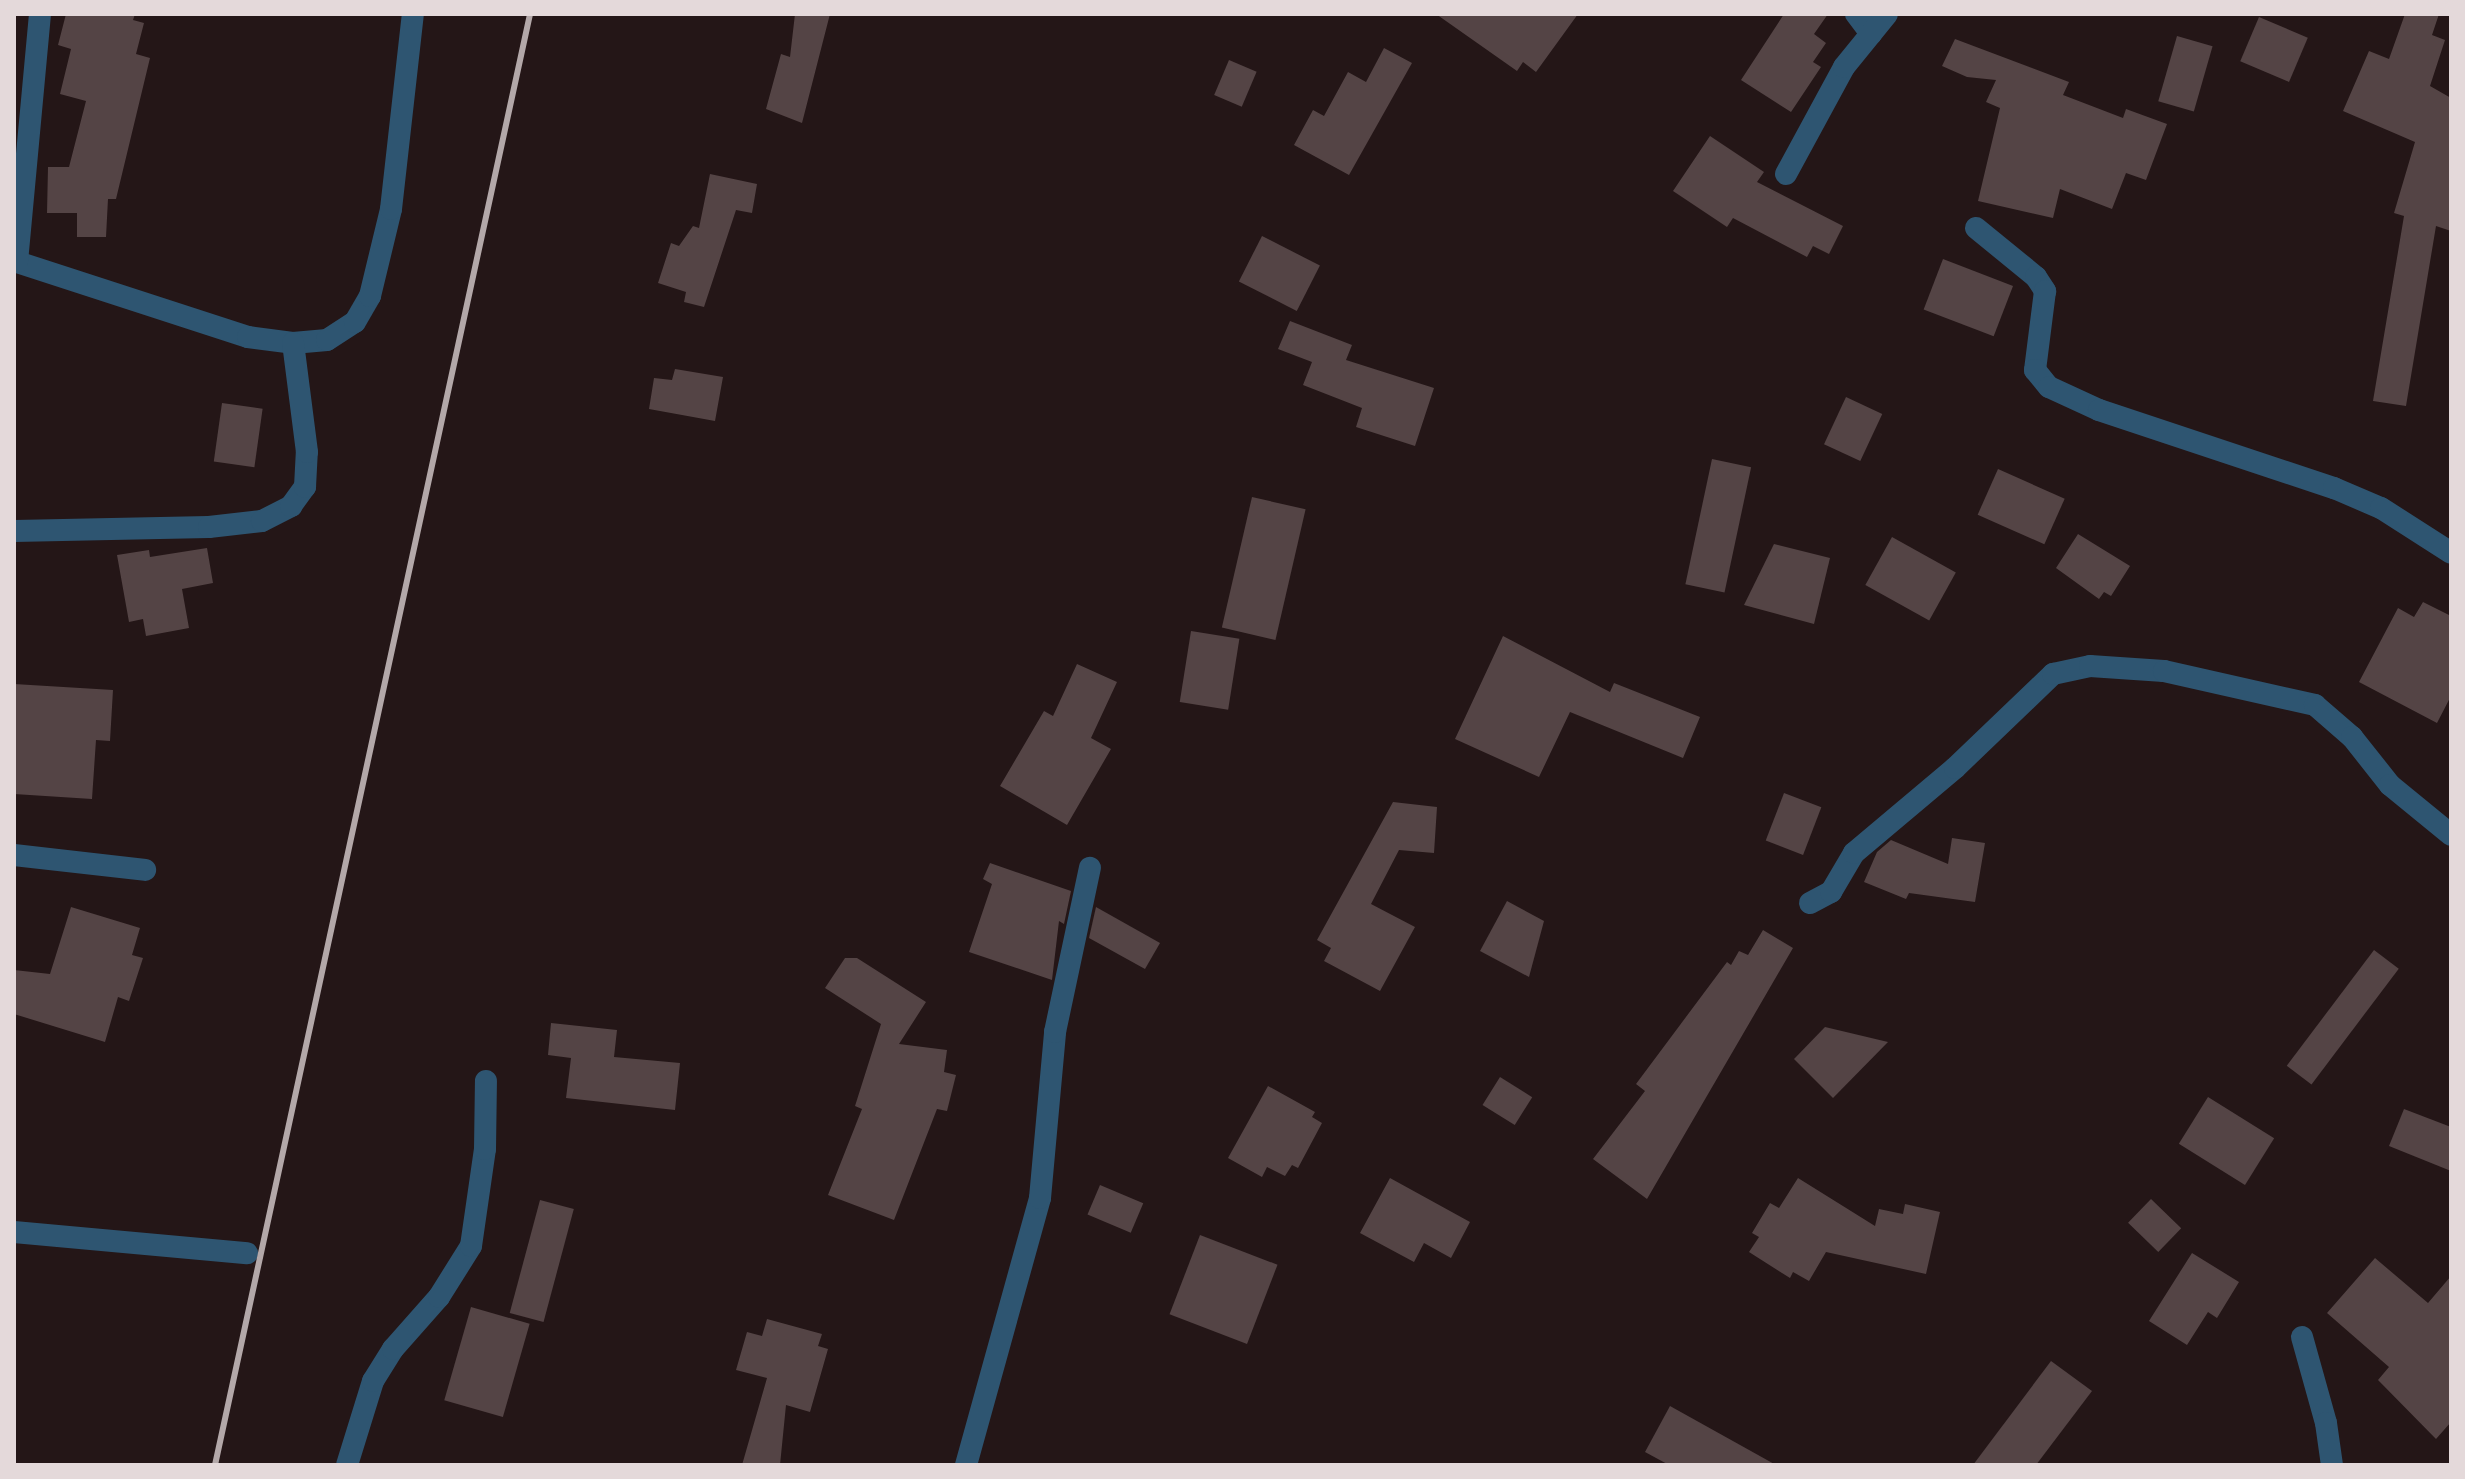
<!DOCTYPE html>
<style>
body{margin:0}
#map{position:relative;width:2465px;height:1479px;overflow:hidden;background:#241617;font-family:"Playfair Display",serif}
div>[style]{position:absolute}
.building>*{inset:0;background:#544445;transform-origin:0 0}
.minor>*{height:22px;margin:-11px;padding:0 11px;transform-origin:11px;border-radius:11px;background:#2e5571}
.rail>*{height:6px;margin:-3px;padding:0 3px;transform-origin:3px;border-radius:3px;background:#b3a8a9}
span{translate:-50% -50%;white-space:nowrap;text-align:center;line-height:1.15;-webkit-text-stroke:7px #1b0d0f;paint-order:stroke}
.frame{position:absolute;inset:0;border:16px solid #e4d9da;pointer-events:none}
</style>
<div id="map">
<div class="building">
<i style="clip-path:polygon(66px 14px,135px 14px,133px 20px,144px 23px,136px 54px,150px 58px,116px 199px,108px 199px,106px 237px,77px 237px,77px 213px,47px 213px,48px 167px,69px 167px,86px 101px,60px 94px,71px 49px,58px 45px)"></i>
<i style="clip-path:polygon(795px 14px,830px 14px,802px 123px,766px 109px,781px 54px,790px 57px)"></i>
<i style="clip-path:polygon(1436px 14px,1578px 14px,1536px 72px,1523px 62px,1517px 71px)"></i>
<i style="clip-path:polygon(1784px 14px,1828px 14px,1814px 34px,1826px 43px,1813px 62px,1821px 67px,1791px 112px,1741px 80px)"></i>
<i style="clip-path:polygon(2405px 14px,2439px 14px,2432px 35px,2445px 40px,2430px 86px,2451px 98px,2451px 231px,2436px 226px,2406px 406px,2373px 401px,2404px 216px,2394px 213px,2415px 142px,2343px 111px,2369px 51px,2389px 59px)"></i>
<i style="left:2259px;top:17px;width:53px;height:48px;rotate:23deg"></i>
<i style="left:2177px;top:36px;width:37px;height:68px;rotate:16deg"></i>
<i style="clip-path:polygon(1955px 39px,2069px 82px,2063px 95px,2123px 118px,2126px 109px,2167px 124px,2146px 180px,2126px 173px,2112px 209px,2060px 189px,2053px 218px,1978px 201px,2000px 108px,1986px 102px,1996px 80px,1967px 77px,1942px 66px)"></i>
<i style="clip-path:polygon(1384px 48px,1412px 63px,1349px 175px,1294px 145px,1313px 110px,1324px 116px,1348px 72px,1366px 82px)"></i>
<i style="left:1229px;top:60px;width:30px;height:38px;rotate:23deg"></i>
<i style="clip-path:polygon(1710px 136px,1764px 172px,1757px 182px,1843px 226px,1829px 254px,1813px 246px,1807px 257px,1733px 218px,1727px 227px,1673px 191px)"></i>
<i style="clip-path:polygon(710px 174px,757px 184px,752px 213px,736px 210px,704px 307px,684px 302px,686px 292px,658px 283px,671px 243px,679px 246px,693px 226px,699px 228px)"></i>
<i style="left:1262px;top:236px;width:65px;height:51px;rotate:27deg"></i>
<i style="left:1943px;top:259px;width:75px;height:54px;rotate:21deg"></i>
<i style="clip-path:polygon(1290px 321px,1352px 345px,1346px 360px,1434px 388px,1415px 446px,1356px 427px,1362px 408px,1303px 385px,1312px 362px,1278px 349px)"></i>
<i style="clip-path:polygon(675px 369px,723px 377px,715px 421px,649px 409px,654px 378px,672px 380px)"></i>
<i style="left:1846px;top:397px;width:40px;height:52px;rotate:25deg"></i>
<i style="left:222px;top:403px;width:41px;height:59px;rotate:8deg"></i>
<i style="left:1712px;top:459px;width:40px;height:128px;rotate:12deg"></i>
<i style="left:1998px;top:469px;width:73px;height:50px;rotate:24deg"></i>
<i style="left:1252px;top:497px;width:55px;height:134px;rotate:13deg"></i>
<i style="clip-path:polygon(2078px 534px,2130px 566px,2111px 596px,2104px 592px,2099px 599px,2056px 568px)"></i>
<i style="left:1892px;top:537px;width:73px;height:55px;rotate:29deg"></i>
<i style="clip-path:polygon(1774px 544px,1830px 558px,1814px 624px,1744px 605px)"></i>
<i style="clip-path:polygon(207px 548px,213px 583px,182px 589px,189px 628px,146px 636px,143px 619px,129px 622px,117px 555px,149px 550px,150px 557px)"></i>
<i style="clip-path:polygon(2423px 602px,2451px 616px,2451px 696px,2437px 723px,2359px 682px,2398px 608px,2414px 617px)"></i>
<i style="left:1191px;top:631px;width:49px;height:72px;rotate:9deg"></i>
<i style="clip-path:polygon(1503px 636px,1610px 692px,1614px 683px,1700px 717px,1683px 758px,1570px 712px,1539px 777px,1455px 739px)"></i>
<i style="clip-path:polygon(1077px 664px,1117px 682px,1091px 738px,1111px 749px,1067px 825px,1000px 786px,1044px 711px,1053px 716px)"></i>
<i style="clip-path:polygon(14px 684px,113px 690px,110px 741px,96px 740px,92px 799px,14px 794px)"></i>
<i style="left:1784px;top:793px;width:40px;height:51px;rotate:21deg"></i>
<i style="clip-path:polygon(1393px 802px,1437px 807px,1434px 853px,1399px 850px,1371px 904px,1415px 927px,1380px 991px,1324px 961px,1331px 948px,1317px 940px)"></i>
<i style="clip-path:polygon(1952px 838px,1985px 843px,1975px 902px,1909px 893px,1906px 899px,1864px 882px,1877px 852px,1891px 840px,1948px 864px)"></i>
<i style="clip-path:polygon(990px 863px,1071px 891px,1064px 924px,1059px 921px,1052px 980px,969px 952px,992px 884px,983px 879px)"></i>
<i style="clip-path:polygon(1507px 901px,1544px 921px,1529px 977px,1480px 951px)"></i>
<i style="clip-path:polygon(71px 907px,140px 928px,132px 955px,143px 958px,129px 1001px,118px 997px,105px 1042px,14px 1014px,14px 970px,50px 974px)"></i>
<i style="clip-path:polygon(1096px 907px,1160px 943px,1145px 969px,1089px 938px)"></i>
<i style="clip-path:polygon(1763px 930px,1793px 948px,1647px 1199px,1593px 1159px,1645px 1091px,1636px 1084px,1727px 962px,1731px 965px,1739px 951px,1748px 955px)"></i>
<i style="left:2374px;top:950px;width:31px;height:145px;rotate:37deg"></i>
<i style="clip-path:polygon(845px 958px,857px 958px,926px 1002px,899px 1044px,947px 1050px,944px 1072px,956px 1075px,947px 1111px,937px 1109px,894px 1220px,828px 1195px,862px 1109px,855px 1106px,881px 1024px,825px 988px)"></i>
<i style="clip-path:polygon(551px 1023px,617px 1030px,614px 1057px,680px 1063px,675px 1110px,566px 1098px,571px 1058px,548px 1055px)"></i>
<i style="clip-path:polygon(1825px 1027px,1888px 1042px,1833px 1098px,1794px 1059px)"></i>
<i style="left:1500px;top:1077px;width:38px;height:33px;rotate:32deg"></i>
<i style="clip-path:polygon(1268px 1086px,1315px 1112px,1312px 1117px,1322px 1123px,1298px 1168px,1292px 1165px,1285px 1176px,1267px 1167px,1262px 1177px,1228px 1158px)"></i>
<i style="left:2208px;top:1097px;width:78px;height:55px;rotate:32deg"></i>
<i style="clip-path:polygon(2404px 1109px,2451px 1127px,2451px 1171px,2389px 1146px)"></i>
<i style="clip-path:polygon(1390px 1178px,1470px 1222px,1451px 1258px,1424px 1243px,1414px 1262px,1360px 1233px)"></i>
<i style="clip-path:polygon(1798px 1178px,1875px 1226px,1879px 1209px,1903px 1214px,1905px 1204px,1940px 1212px,1926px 1274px,1826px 1252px,1809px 1281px,1793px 1272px,1790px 1278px,1749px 1252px,1759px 1237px,1752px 1233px,1770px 1203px,1779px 1208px)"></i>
<i style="left:1100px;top:1185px;width:47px;height:32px;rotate:23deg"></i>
<i style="left:2151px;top:1199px;width:42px;height:33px;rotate:44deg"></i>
<i style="left:540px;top:1200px;width:35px;height:117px;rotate:15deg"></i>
<i style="left:1200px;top:1235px;width:83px;height:85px;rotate:21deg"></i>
<i style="clip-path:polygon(2192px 1253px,2239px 1282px,2217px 1318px,2208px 1312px,2187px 1345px,2149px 1321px)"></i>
<i style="clip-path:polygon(2375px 1258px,2428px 1303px,2451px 1276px,2451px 1422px,2436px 1439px,2378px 1380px,2389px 1367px,2327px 1313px)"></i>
<i style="left:471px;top:1307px;width:61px;height:97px;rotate:16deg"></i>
<i style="clip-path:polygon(767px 1319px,822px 1334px,818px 1346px,828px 1349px,810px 1412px,786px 1405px,780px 1465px,742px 1465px,767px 1378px,736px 1370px,747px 1332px,762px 1336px)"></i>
<i style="clip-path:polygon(2051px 1361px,2092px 1391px,2036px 1465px,1973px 1465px)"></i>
<i style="clip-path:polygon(1670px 1406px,1776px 1465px,1669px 1465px,1645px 1452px)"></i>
</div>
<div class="minor">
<i style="left:1856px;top:14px;width:25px;rotate:53deg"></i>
<i style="left:1786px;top:174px;width:122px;rotate:-61.5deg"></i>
<i style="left:1844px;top:67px;width:68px;rotate:-50.9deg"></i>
<i style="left:1976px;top:228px;width:77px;rotate:39.2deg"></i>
<i style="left:2036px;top:277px;width:17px;rotate:57deg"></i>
<i style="left:2045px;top:291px;width:80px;rotate:97.2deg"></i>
<i style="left:2035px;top:370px;width:22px;rotate:51deg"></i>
<i style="left:2049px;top:387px;width:55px;rotate:24.7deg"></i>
<i style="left:2099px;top:410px;width:248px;rotate:18.4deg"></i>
<i style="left:2334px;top:488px;width:51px;rotate:23.1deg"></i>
<i style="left:2381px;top:508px;width:83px;rotate:32.7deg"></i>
<i style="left:14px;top:261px;width:246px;rotate:18deg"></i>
<i style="left:248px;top:337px;width:45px;rotate:7.6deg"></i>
<i style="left:293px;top:343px;width:34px;rotate:-5deg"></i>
<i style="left:327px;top:340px;width:33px;rotate:-33deg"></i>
<i style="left:355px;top:322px;width:30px;rotate:-60deg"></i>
<i style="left:370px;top:296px;width:89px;rotate:-76.4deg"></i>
<i style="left:391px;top:209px;width:196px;rotate:-83.6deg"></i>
<i style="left:17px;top:262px;width:249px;rotate:-84.7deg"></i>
<i style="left:14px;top:531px;width:195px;rotate:-1.2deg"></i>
<i style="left:209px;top:527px;width:53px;rotate:-6.5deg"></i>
<i style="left:262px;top:521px;width:33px;rotate:-27deg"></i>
<i style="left:291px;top:506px;width:24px;rotate:-54deg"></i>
<i style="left:305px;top:487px;width:35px;rotate:-87deg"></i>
<i style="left:307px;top:452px;width:110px;rotate:-97.3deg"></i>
<i style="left:14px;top:855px;width:132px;rotate:6.5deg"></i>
<i style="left:1810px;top:903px;width:24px;rotate:-28deg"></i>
<i style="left:1831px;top:892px;width:45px;rotate:-59.5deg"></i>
<i style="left:1854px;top:853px;width:132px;rotate:-40.1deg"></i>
<i style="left:1955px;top:768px;width:136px;rotate:-43.8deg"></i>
<i style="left:2053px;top:674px;width:38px;rotate:-12deg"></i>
<i style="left:2090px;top:666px;width:74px;rotate:3.9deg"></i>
<i style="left:2164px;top:671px;width:155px;rotate:12.7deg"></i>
<i style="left:2315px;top:705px;width:49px;rotate:40.9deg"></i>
<i style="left:2352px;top:737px;width:61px;rotate:51.6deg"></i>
<i style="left:2390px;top:785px;width:79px;rotate:39.3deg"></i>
<i style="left:14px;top:1232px;width:234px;rotate:5.2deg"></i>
<i style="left:2302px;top:1337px;width:89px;rotate:74.4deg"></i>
<i style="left:2326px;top:1423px;width:42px;rotate:81.9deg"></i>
<i style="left:347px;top:1465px;width:88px;rotate:-72.8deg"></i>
<i style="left:373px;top:1381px;width:38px;rotate:-58deg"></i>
<i style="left:393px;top:1349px;width:69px;rotate:-48.5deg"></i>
<i style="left:439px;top:1297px;width:60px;rotate:-57.9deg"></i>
<i style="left:471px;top:1246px;width:98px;rotate:-81.8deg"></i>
<i style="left:485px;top:1149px;width:68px;rotate:-89.2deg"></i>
<i style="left:966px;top:1465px;width:277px;rotate:-74.5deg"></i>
<i style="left:1040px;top:1198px;width:167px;rotate:-84.8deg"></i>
<i style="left:1055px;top:1032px;width:168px;rotate:-78deg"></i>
</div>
<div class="rail">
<i style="left:215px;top:1465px;width:1485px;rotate:-77.75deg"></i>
</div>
<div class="frame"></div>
</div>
